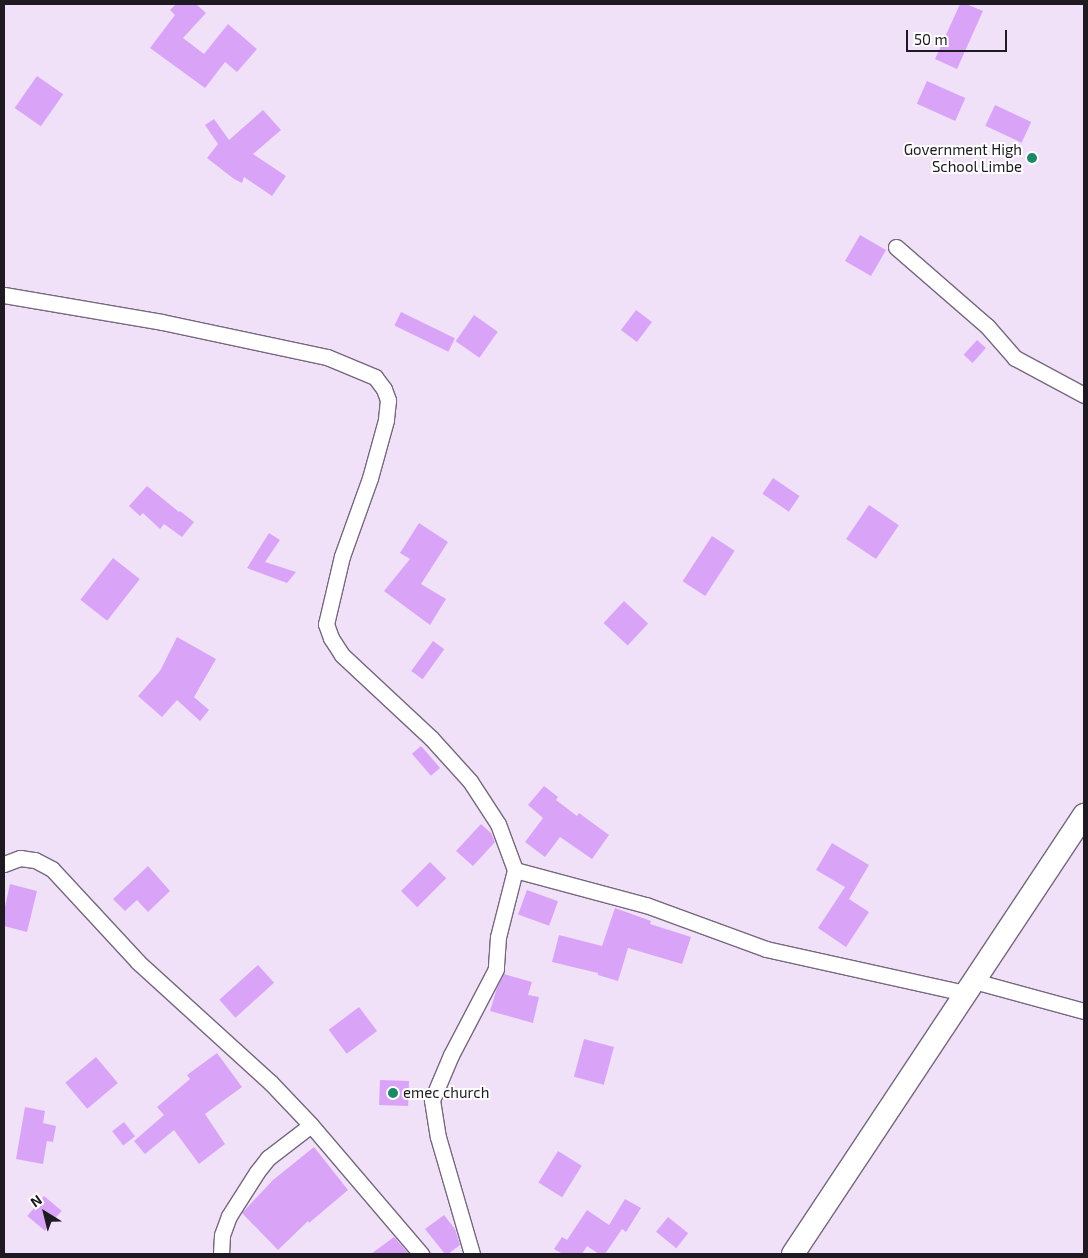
<!DOCTYPE html>
<style>
body{margin:0}
#map{position:relative;width:1088px;height:1258px;overflow:hidden;background:#f0e1f9;font-family:"Exo 2",sans-serif}
div>[style]{position:absolute}
.building>*{inset:0;background:#d9a4f7;transform-origin:0 0}
.roads{filter:drop-shadow(1px 0 #76687e) drop-shadow(-1px 0 #76687e) drop-shadow(0 1px #76687e) drop-shadow(0 -1px #76687e)}
.minor>*{height:15px;margin:-7.5px;padding:0 7.5px;transform-origin:7.5px;border-radius:7.5px;background:#fff}
.primary>*{height:22px;margin:-11px;padding:0 11px;transform-origin:11px;border-radius:11px;background:#fff}
.dots>*{width:14px;height:14px;translate:-50% -50%;box-sizing:border-box;border:2px solid #fff;border-radius:50%}
span{translate:-50% -50%;white-space:nowrap;text-align:center;line-height:1.15;-webkit-text-stroke:4px #fff;paint-order:stroke}
.poi-label{font-size:15px;color:#1f1922}
.right{translate:-100% -50%;text-align:right}
.left{translate:0 -50%;text-align:left}
.frame{position:absolute;inset:0;border:5px solid #1f1922;pointer-events:none}
.north{position:absolute;left:20px;top:1188px;width:50px;height:50px;-webkit-text-stroke:4px #fff;paint-order:stroke;rotate:324deg;font-size:14px;font-weight:700;line-height:20px;text-align:center;color:#1f1922}
.north::after{content:'';display:block;margin:auto;width:18px;height:22px;background:#1f1922;clip-path:polygon(50% 0,100% 100%,50% 72%,0 100%)}
.scale{position:absolute;left:906px;top:30px;width:101px;height:22px;box-sizing:border-box;border:2px solid #1f1922;border-top:0;padding-left:6px;font-size:15px;line-height:18px;white-space:nowrap;color:#1f1922;-webkit-text-stroke:4px #fff;paint-order:stroke}
</style>
<div id="map">
<div class="building">
<i style="clip-path:polygon(176px 4px,196px 4px,206px 13px,183px 38px,204px 54px,228px 24px,257px 49px,237px 72px,225px 62px,205px 88px,150px 48px,175px 15px,170px 10px)"></i>
<i style="clip-path:polygon(960px 4px,966px 4px,983px 11px,957px 69px,935px 59px)"></i>
<i style="left:37px;top:76px;width:32px;height:39px;rotate:35deg"></i>
<i style="left:927px;top:81px;width:42px;height:25px;rotate:24deg"></i>
<i style="left:995px;top:105px;width:40px;height:23px;rotate:25deg"></i>
<i style="clip-path:polygon(263px 110px,281px 130px,253px 154px,286px 176px,272px 196px,244px 177px,242px 183px,234px 179px,207px 158px,218px 144px,205px 125px,214px 119px,229px 140px)"></i>
<i style="left:860px;top:235px;width:30px;height:30px;rotate:30deg"></i>
<i style="left:636px;top:310px;width:20px;height:25px;rotate:37deg"></i>
<i style="left:401px;top:312px;width:60px;height:15px;rotate:26deg"></i>
<i style="left:474px;top:315px;width:29px;height:32px;rotate:35deg"></i>
<i style="left:977px;top:340px;width:12px;height:20px;rotate:42deg"></i>
<i style="left:773px;top:478px;width:32px;height:19px;rotate:34deg"></i>
<i style="clip-path:polygon(147px 486px,179px 512px,180px 511px,194px 522px,182px 537px,164px 524px,160px 529px,143px 513px,140px 516px,129px 506px)"></i>
<i style="left:869px;top:505px;width:36px;height:41px;rotate:34deg"></i>
<i style="clip-path:polygon(419px 523px,448px 542px,421px 584px,446px 599px,430px 625px,384px 591px,410px 559px,400px 553px)"></i>
<i style="clip-path:polygon(269px 533px,280px 540px,265px 562px,296px 572px,287px 583px,247px 568px)"></i>
<i style="left:712px;top:536px;width:27px;height:54px;rotate:33deg"></i>
<i style="left:113px;top:558px;width:34px;height:53px;rotate:38deg"></i>
<i style="left:624px;top:601px;width:33px;height:30px;rotate:43deg"></i>
<i style="clip-path:polygon(177px 637px,216px 659px,194px 697px,209px 710px,200px 721px,177px 700px,162px 717px,138px 696px,160px 671px)"></i>
<i style="left:433px;top:641px;width:14px;height:37px;rotate:36deg"></i>
<i style="left:421px;top:746px;width:29px;height:12px;rotate:49deg"></i>
<i style="clip-path:polygon(544px 786px,558px 797px,556px 800px,577px 816px,579px 813px,609px 835px,592px 859px,560px 837px,545px 857px,525px 842px,543px 818px,528px 805px)"></i>
<i style="clip-path:polygon(481px 824px,491px 833px,495px 842px,473px 866px,456px 851px)"></i>
<i style="clip-path:polygon(832px 843px,869px 865px,849px 899px,869px 912px,846px 947px,818px 928px,845px 887px,816px 870px)"></i>
<i style="left:430px;top:862px;width:23px;height:41px;rotate:45deg"></i>
<i style="clip-path:polygon(148px 866px,170px 891px,148px 912px,137px 900px,125px 911px,113px 899px)"></i>
<i style="clip-path:polygon(10px 884px,37px 891px,27px 932px,4px 926px,4px 911px)"></i>
<i style="left:527px;top:890px;width:33px;height:26px;rotate:20deg"></i>
<i style="clip-path:polygon(615px 908px,651px 921px,650px 924px,691px 937px,682px 964px,628px 948px,618px 981px,598px 975px,598px 973px,552px 962px,559px 935px,602px 946px)"></i>
<i style="left:258px;top:965px;width:24px;height:52px;rotate:48deg"></i>
<i style="clip-path:polygon(504px 974px,532px 982px,528px 995px,539px 997px,533px 1023px,490px 1011px,497px 988px)"></i>
<i style="left:359px;top:1007px;width:30px;height:38px;rotate:53deg"></i>
<i style="left:584px;top:1039px;width:31px;height:39px;rotate:15deg"></i>
<i style="clip-path:polygon(217px 1053px,242px 1087px,205px 1114px,225px 1144px,199px 1164px,174px 1130px,145px 1154px,134px 1141px,164px 1115px,157px 1107px,190px 1079px,187px 1075px)"></i>
<i style="left:96px;top:1057px;width:34px;height:40px;rotate:50deg"></i>
<i style="left:380px;top:1080px;width:29px;height:25px;rotate:2deg"></i>
<i style="clip-path:polygon(25px 1107px,45px 1111px,43px 1123px,56px 1126px,53px 1142px,47px 1141px,43px 1164px,16px 1159px)"></i>
<i style="left:124px;top:1122px;width:18px;height:15px;rotate:52deg"></i>
<i style="clip-path:polygon(314px 1147px,348px 1190px,309px 1223px,308px 1221px,278px 1250px,242px 1213px,273px 1180px)"></i>
<i style="left:558px;top:1151px;width:28px;height:37px;rotate:32deg"></i>
<i style="left:44px;top:1196px;width:23px;height:26px;rotate:40deg"></i>
<i style="clip-path:polygon(625px 1199px,641px 1208px,626px 1232px,622px 1229px,605px 1254px,599px 1254px,587px 1246px,582px 1254px,563px 1254px,554px 1249px,562px 1237px,567px 1240px,587px 1210px,609px 1225px)"></i>
<i style="clip-path:polygon(444px 1215px,455px 1229px,460px 1245px,448px 1254px,445px 1254px,425px 1229px)"></i>
<i style="left:668px;top:1217px;width:26px;height:19px;rotate:39deg"></i>
<i style="clip-path:polygon(394px 1237px,409px 1254px,371px 1254px)"></i>
</div>
<div class="roads">
<div class="minor">
<i style="left:896px;top:247px;width:121px;rotate:41deg"></i>
<i style="left:987px;top:326px;width:43px;rotate:48.8deg"></i>
<i style="left:1015px;top:358px;width:78px;rotate:28.2deg"></i>
<i style="left:4px;top:295px;width:160px;rotate:9.7deg"></i>
<i style="left:162px;top:322px;width:169px;rotate:12deg"></i>
<i style="left:327px;top:357px;width:52px;rotate:22.6deg"></i>
<i style="left:375px;top:377px;width:15px;rotate:53deg"></i>
<i style="left:384px;top:389px;width:12px;rotate:70deg"></i>
<i style="left:388px;top:400px;width:20px;rotate:96deg"></i>
<i style="left:386px;top:420px;width:60px;rotate:105.4deg"></i>
<i style="left:370px;top:478px;width:83px;rotate:109.7deg"></i>
<i style="left:342px;top:556px;width:70px;rotate:103.2deg"></i>
<i style="left:326px;top:624px;width:15px;rotate:70deg"></i>
<i style="left:331px;top:638px;width:20px;rotate:57deg"></i>
<i style="left:342px;top:655px;width:122px;rotate:43deg"></i>
<i style="left:431px;top:738px;width:58px;rotate:47.8deg"></i>
<i style="left:470px;top:781px;width:51px;rotate:56.9deg"></i>
<i style="left:498px;top:824px;width:49px;rotate:69.7deg"></i>
<i style="left:515px;top:870px;width:69px;rotate:104.2deg"></i>
<i style="left:498px;top:937px;width:32px;rotate:94deg"></i>
<i style="left:496px;top:969px;width:97px;rotate:117.6deg"></i>
<i style="left:451px;top:1055px;width:49px;rotate:112.9deg"></i>
<i style="left:432px;top:1100px;width:37px;rotate:81deg"></i>
<i style="left:438px;top:1137px;width:122px;rotate:73.8deg"></i>
<i style="left:4px;top:864px;width:17px;rotate:-21deg"></i>
<i style="left:20px;top:858px;width:15px;rotate:8deg"></i>
<i style="left:35px;top:860px;width:19px;rotate:28deg"></i>
<i style="left:52px;top:869px;width:127px;rotate:47.2deg"></i>
<i style="left:138px;top:962px;width:178px;rotate:42.3deg"></i>
<i style="left:270px;top:1082px;width:59px;rotate:46.4deg"></i>
<i style="left:311px;top:1125px;width:170px;rotate:49.5deg"></i>
<i style="left:515px;top:870px;width:136px;rotate:15deg"></i>
<i style="left:646px;top:905px;width:128px;rotate:20.1deg"></i>
<i style="left:766px;top:949px;width:204px;rotate:12.5deg"></i>
<i style="left:974px;top:981px;width:114px;rotate:15.3deg"></i>
<i style="left:221px;top:1254px;width:19px;rotate:-87deg"></i>
<i style="left:222px;top:1235px;width:20px;rotate:-70deg"></i>
<i style="left:229px;top:1216px;width:52px;rotate:-57.5deg"></i>
<i style="left:257px;top:1172px;width:18px;rotate:-52deg"></i>
<i style="left:268px;top:1158px;width:54px;rotate:-37.5deg"></i>
</div>
<div class="primary">
<i style="left:793px;top:1254px;width:527px;rotate:-56.46deg"></i>
</div>
</div>
<div class="dots">
<i style="left:1032px;top:158px;background:#1b8968"></i>
<i style="left:393px;top:1093px;background:#1b8968"></i>
</div>
<div class="poi-label">
<span class="right" style="left:1022px;top:158px">Government High<br>School Limbe</span>
<span class="left" style="left:403px;top:1093px">emec church</span>
</div>
<div class="frame"></div>
<div class="north">N</div>
<div class="scale">50 m</div>
</div>
